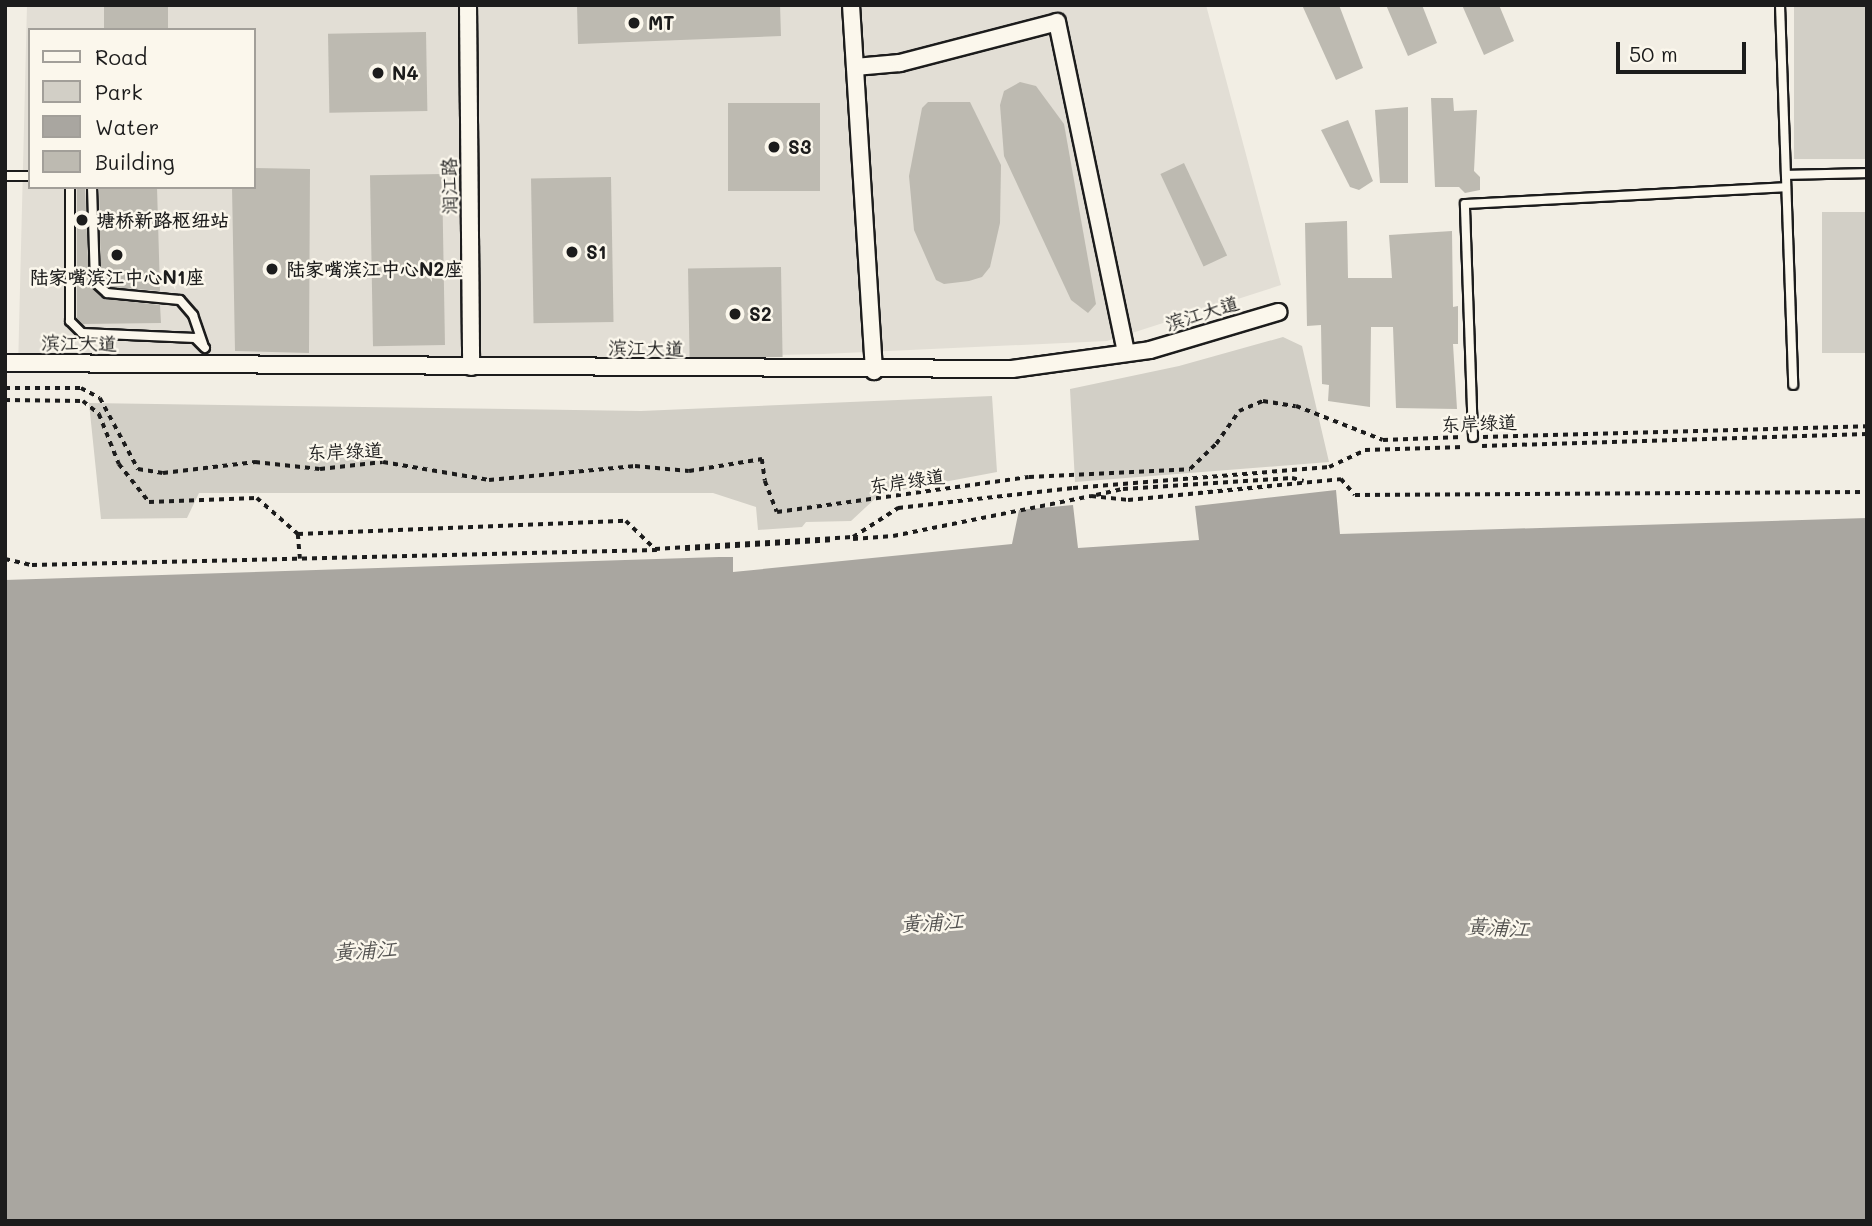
<!DOCTYPE html>
<meta charset="utf-8">
<style>
body{margin:0}
#map{position:relative;width:1872px;height:1226px;overflow:hidden;background:#f2eee4;font-family:Mali,"LXGW WenKai TC",sans-serif}
div>[style]{position:absolute}
.built>*{inset:0;background:#e2ded5}
.green>*{inset:0;background:#d2cfc6;transform-origin:0 0}
.water>*{inset:0;background:#a9a6a0}
.building>*{inset:0;background:#bdbab1;transform-origin:0 0}
.path>*{height:3.5px;margin-top:-1.75px;transform-origin:0;background:repeating-linear-gradient(90deg,#1c1c1c 0 5px,transparent 0 10px)}
.roads{filter:drop-shadow(2px 0 #1c1c1c) drop-shadow(-2px 0 #1c1c1c) drop-shadow(0 2px #1c1c1c) drop-shadow(0 -2px #1c1c1c)}
.lane>*{height:8px;margin:-4px;padding:0 4px;transform-origin:4px;border-radius:4px;background:#fbf7ec}
.street>*{height:16px;margin:-8px;padding:0 8px;transform-origin:8px;border-radius:8px;background:#fbf7ec}
.dots>*{width:19px;height:19px;translate:-50% -50%;box-sizing:border-box;border:4px solid #fbf7ec;border-radius:50%}
span{translate:-50% -50%;white-space:nowrap;text-align:center;line-height:1.15;-webkit-text-stroke:5px #fbf7ec;paint-order:stroke}
.poi-label{font-size:19px;color:#1c1c1c;font-weight:700}
.left{translate:0 -50%;text-align:left}
.street-label{font-size:19px;color:#1c1c1c}
.water-label{font-size:21px;color:#545351;font-style:italic}
.frame{position:absolute;inset:0;border:7px solid #1c1c1c;pointer-events:none}
.legend{position:absolute;left:28px;top:28px;width:228px;height:161px;box-sizing:border-box;background:#fbf7ec;border:2px solid #a29f99;margin:0;padding:9px 12px;list-style:none;font-size:21px;color:#1c1c1c}
.legend li{display:flex;align-items:center;gap:14px;height:35px}
.legend b{width:35px;border:2px solid #a29f99}
.scale{position:absolute;left:1616px;top:42px;width:130px;height:32px;box-sizing:border-box;border:4px solid #1c1c1c;border-top:0;padding-left:9px;font-size:21px;line-height:24px;white-space:nowrap;color:#1c1c1c;-webkit-text-stroke:5px #fbf7ec;paint-order:stroke}
</style>
<div id="map">
<div class="built">
<i style="clip-path:polygon(evenodd,27px 5px,1206px 5px,1281px 285px,1107px 341px,823px 354px,18px 369px,27px 5px,30px 30px,254px 30px,254px 187px,30px 187px,30px 30px)"></i>
</div>
<div class="green">
<i style="left:1794px;top:5px;width:73px;height:154px"></i>
<i style="left:1867px;top:212px;width:141px;height:45px;rotate:90deg"></i>
<i style="clip-path:polygon(1283px 337px,1302px 346px,1329px 462px,1075px 482px,1070px 389px,1179px 366px)"></i>
<i style="clip-path:polygon(992px 396px,997px 472px,880px 494px,851px 521px,806px 522px,802px 527px,758px 530px,756px 507px,713px 493px,199px 493px,187px 518px,101px 519px,89px 403px,641px 411px)"></i>
</div>
<div class="water">
<i style="clip-path:polygon(1336px 490px,1340px 534px,1867px 518px,1867px 1221px,5px 1221px,5px 580px,719px 557px,733px 557px,733px 572px,1012px 544px,1019px 510px,1073px 505px,1078px 548px,1199px 540px,1195px 506px)"></i>
</div>
<div class="building">
<i style="left:104px;top:5px;width:64px;height:25px"></i>
<i style="clip-path:polygon(577px 5px,780px 5px,781px 36px,578px 44px)"></i>
<i style="clip-path:polygon(1302px 5px,1339px 5px,1363px 68px,1336px 80px)"></i>
<i style="clip-path:polygon(1386px 5px,1422px 5px,1437px 43px,1408px 56px)"></i>
<i style="clip-path:polygon(1462px 5px,1499px 5px,1514px 41px,1484px 55px)"></i>
<i style="left:426px;top:32px;width:79px;height:98px;rotate:89deg"></i>
<i style="clip-path:polygon(1020px 82px,1036px 86px,1064px 124px,1096px 304px,1088px 313px,1071px 300px,1004px 156px,1000px 105px,1004px 91px)"></i>
<i style="clip-path:polygon(1431px 98px,1453px 98px,1454px 111px,1477px 110px,1474px 171px,1480px 177px,1480px 190px,1465px 193px,1459px 187px,1435px 187px)"></i>
<i style="clip-path:polygon(928px 102px,970px 102px,1001px 165px,1000px 223px,990px 267px,982px 277px,969px 281px,944px 284px,936px 280px,914px 230px,909px 176px,922px 108px)"></i>
<i style="left:728px;top:103px;width:92px;height:88px"></i>
<i style="clip-path:polygon(1408px 107px,1408px 183px,1380px 183px,1375px 110px)"></i>
<i style="clip-path:polygon(1348px 120px,1373px 181px,1359px 190px,1350px 187px,1321px 130px)"></i>
<i style="left:1184px;top:163px;width:102px;height:26px;rotate:65deg"></i>
<i style="clip-path:polygon(254px 168px,310px 169px,309px 353px,235px 351px,232px 187px,254px 187px)"></i>
<i style="left:442px;top:174px;width:171px;height:72px;rotate:89deg"></i>
<i style="left:611px;top:177px;width:145px;height:80px;rotate:89deg"></i>
<i style="clip-path:polygon(77px 187px,85px 187px,89px 285px,106px 299px,160px 305px,161px 323px,83px 324px,77px 318px)"></i>
<i style="clip-path:polygon(99px 187px,157px 187px,160px 291px,110px 287px,101px 279px)"></i>
<i style="clip-path:polygon(1347px 221px,1348px 278px,1392px 278px,1389px 235px,1452px 231px,1453px 307px,1458px 306px,1458px 344px,1453px 344px,1457px 409px,1396px 408px,1393px 327px,1371px 327px,1370px 407px,1328px 401px,1329px 385px,1322px 384px,1321px 325px,1307px 326px,1305px 223px)"></i>
<i style="left:781px;top:267px;width:90px;height:93px;rotate:89deg"></i>
</div>
<div class="path">
<i style="left:5px;top:388px;width:76px"></i>
<i style="left:81px;top:388px;width:21px;rotate:28deg"></i>
<i style="left:100px;top:398px;width:81px;rotate:61.8deg"></i>
<i style="left:138px;top:469px;width:25px;rotate:9deg"></i>
<i style="left:163px;top:473px;width:93px;rotate:-6.8deg"></i>
<i style="left:255px;top:462px;width:65px;rotate:6.1deg"></i>
<i style="left:320px;top:469px;width:63px;rotate:-6.3deg"></i>
<i style="left:383px;top:462px;width:108px;rotate:9.6deg"></i>
<i style="left:489px;top:480px;width:147px;rotate:-5.5deg"></i>
<i style="left:635px;top:466px;width:54px;rotate:5.3deg"></i>
<i style="left:689px;top:471px;width:74px;rotate:-9.3deg"></i>
<i style="left:762px;top:459px;width:22px;rotate:82deg"></i>
<i style="left:765px;top:481px;width:33px;rotate:69deg"></i>
<i style="left:777px;top:512px;width:254px;rotate:-7.9deg"></i>
<i style="left:1029px;top:477px;width:161px;rotate:-2.8deg"></i>
<i style="left:1190px;top:469px;width:36px;rotate:-44deg"></i>
<i style="left:1216px;top:444px;width:40px;rotate:-55.1deg"></i>
<i style="left:1239px;top:411px;width:26px;rotate:-23deg"></i>
<i style="left:1263px;top:401px;width:33px;rotate:9deg"></i>
<i style="left:1296px;top:406px;width:93px;rotate:21.3deg"></i>
<i style="left:1383px;top:440px;width:79px;rotate:-2.2deg"></i>
<i style="left:5px;top:400px;width:78px;rotate:0.7deg"></i>
<i style="left:83px;top:401px;width:21px;rotate:39deg"></i>
<i style="left:99px;top:414px;width:54px;rotate:68.2deg"></i>
<i style="left:119px;top:464px;width:48px;rotate:51.7deg"></i>
<i style="left:149px;top:502px;width:108px;rotate:-2.1deg"></i>
<i style="left:257px;top:498px;width:55px;rotate:41.3deg"></i>
<i style="left:298px;top:534px;width:328px;rotate:-2.3deg"></i>
<i style="left:626px;top:521px;width:40px;rotate:44deg"></i>
<i style="left:655px;top:549px;width:198px;rotate:-3.5deg"></i>
<i style="left:853px;top:537px;width:54px;rotate:-32.8deg"></i>
<i style="left:898px;top:508px;width:176px;rotate:-6.5deg"></i>
<i style="left:1073px;top:488px;width:257px;rotate:-4.7deg"></i>
<i style="left:1329px;top:467px;width:40px;rotate:-25deg"></i>
<i style="left:1365px;top:450px;width:99px;rotate:-1.7deg"></i>
<i style="left:1483px;top:437px;width:384px;rotate:-1.6deg"></i>
<i style="left:1482px;top:446px;width:385px;rotate:-1.8deg"></i>
<i style="left:1096px;top:495px;width:28px;rotate:-13deg"></i>
<i style="left:1123px;top:489px;width:169px;rotate:-3.7deg"></i>
<i style="left:1292px;top:478px;width:12px;rotate:14deg"></i>
<i style="left:298px;top:534px;width:25px;rotate:85deg"></i>
<i style="left:853px;top:539px;width:40px;rotate:-4.3deg"></i>
<i style="left:893px;top:536px;width:202px;rotate:-11.4deg"></i>
<i style="left:1091px;top:496px;width:37px;rotate:6deg"></i>
<i style="left:1128px;top:500px;width:214px;rotate:-5.6deg"></i>
<i style="left:1341px;top:479px;width:21px;rotate:49deg"></i>
<i style="left:1355px;top:495px;width:512px;rotate:-0.34deg"></i>
<i style="left:685px;top:549px;width:150px;rotate:-3.4deg"></i>
<i style="left:5px;top:559px;width:28px;rotate:13deg"></i>
<i style="left:32px;top:565px;width:625px;rotate:-1.37deg"></i>
</div>
<div class="roads">
<div class="lane">
<i style="left:1780px;top:5px;width:380px;rotate:88deg"></i>
<i style="left:1786px;top:175px;width:81px;rotate:-1.4deg"></i>
<i style="left:5px;top:176px;width:25px"></i>
<i style="left:70px;top:187px;width:134px;rotate:90deg"></i>
<i style="left:70px;top:321px;width:17px;rotate:45deg"></i>
<i style="left:82px;top:333px;width:113px;rotate:2.5deg"></i>
<i style="left:195px;top:338px;width:14px;rotate:45deg"></i>
<i style="left:92px;top:187px;width:95px;rotate:88.2deg"></i>
<i style="left:95px;top:282px;width:16px;rotate:43deg"></i>
<i style="left:107px;top:293px;width:73px;rotate:5.5deg"></i>
<i style="left:180px;top:300px;width:20px;rotate:49deg"></i>
<i style="left:193px;top:315px;width:31px;rotate:71deg"></i>
<i style="left:1473px;top:437px;width:233px;rotate:-92deg"></i>
<i style="left:1465px;top:204px;width:321px;rotate:-3deg"></i>
</div>
<div class="street">
<i style="left:468px;top:5px;width:362px;rotate:89.5deg"></i>
<i style="left:851px;top:5px;width:367px;rotate:86.4deg"></i>
<i style="left:855px;top:67px;width:45px;rotate:-5.1deg"></i>
<i style="left:900px;top:63px;width:162px;rotate:-14.6deg"></i>
<i style="left:1057px;top:22px;width:338px;rotate:78.2deg"></i>
<i style="left:5px;top:363px;width:1007px;rotate:0.34deg"></i>
<i style="left:1012px;top:369px;width:139px;rotate:-7.8deg"></i>
<i style="left:1150px;top:350px;width:134px;rotate:-16.5deg"></i>
</div>
</div>
<div class="dots">
<i style="left:634px;top:23px;background:#1c1c1c"></i>
<i style="left:378px;top:73px;background:#1c1c1c"></i>
<i style="left:774px;top:147px;background:#1c1c1c"></i>
<i style="left:82px;top:220px;background:#1c1c1c"></i>
<i style="left:572px;top:252px;background:#1c1c1c"></i>
<i style="left:117px;top:255px;background:#1c1c1c"></i>
<i style="left:272px;top:269px;background:#1c1c1c"></i>
<i style="left:735px;top:314px;background:#1c1c1c"></i>
</div>
<div class="poi-label">
<span class="left" style="left:648px;top:23px">MT</span>
<span class="left" style="left:392px;top:73px">N4</span>
<span class="left" style="left:788px;top:147px">S3</span>
<span class="left" style="left:96px;top:220px">塘桥新路枢纽站</span>
<span class="left" style="left:586px;top:252px">S1</span>
<span class="left" style="left:286px;top:269px">陆家嘴滨江中心N2座</span>
<span style="left:117px;top:277px">陆家嘴滨江中心N1座</span>
<span class="left" style="left:749px;top:314px">S2</span>
</div>
<div class="street-label">
<span style="left:449px;top:186px;rotate:-91deg">润江路</span>
<span style="left:1202px;top:313px;rotate:-17deg">滨江大道</span>
<span style="left:79px;top:343px;rotate:1deg">滨江大道</span>
<span style="left:646px;top:348px;rotate:1deg">滨江大道</span>
<span style="left:1479px;top:423px;rotate:-2deg">东岸绿道</span>
<span style="left:345px;top:451px;rotate:-2deg">东岸绿道</span>
<span style="left:907px;top:481px;rotate:-8deg">东岸绿道</span>
</div>
<div class="water-label">
<span style="left:932px;top:922px;rotate:-3deg">黄浦江</span>
<span style="left:1498px;top:927px;rotate:3deg">黄浦江</span>
<span style="left:365px;top:950px;rotate:-3deg">黄浦江</span>
</div>
<div class="frame"></div>
<ul class="legend">
<li><b style="height:9px;background:#fbf7ec"></b>Road</li>
<li><b style="height:19px;background:#d2cfc6"></b>Park</li>
<li><b style="height:19px;background:#a9a6a0"></b>Water</li>
<li><b style="height:19px;background:#bdbab1"></b>Building</li>
</ul>
<div class="scale">50 m</div>
</div>
